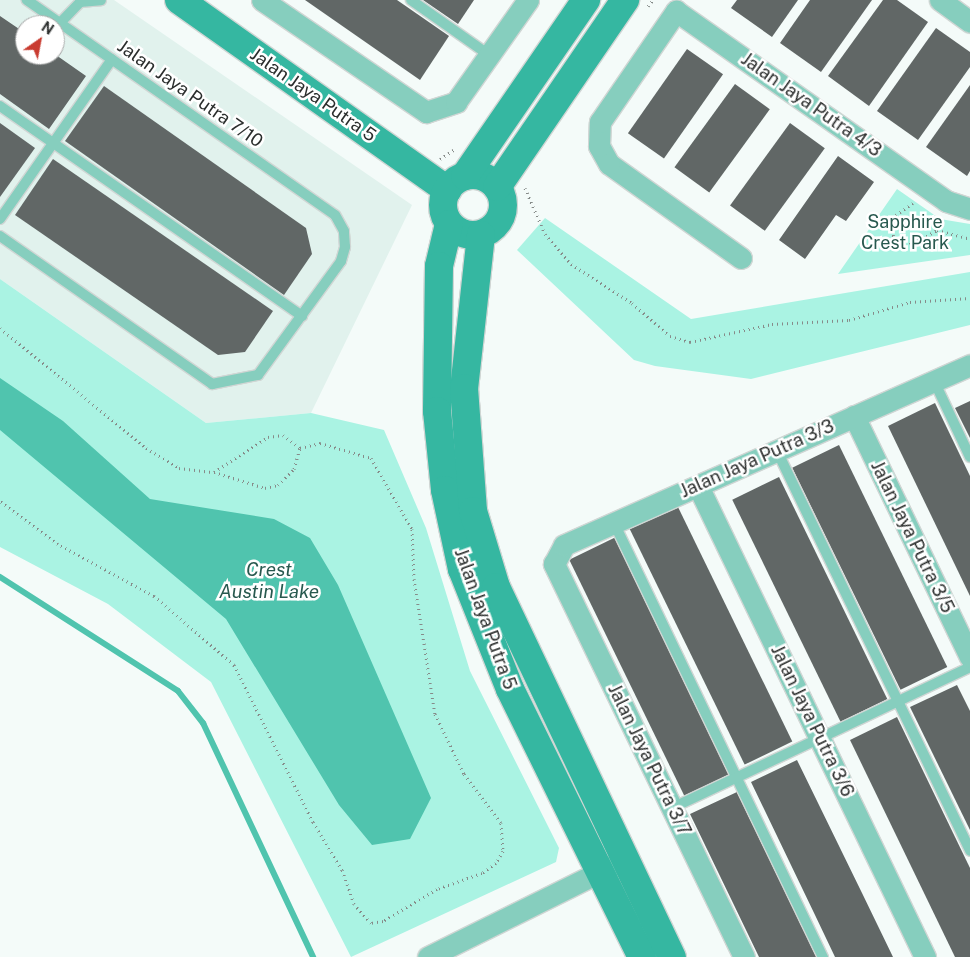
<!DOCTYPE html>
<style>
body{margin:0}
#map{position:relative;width:970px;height:957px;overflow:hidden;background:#f4fbf9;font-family:"Public Sans",sans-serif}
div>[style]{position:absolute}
.built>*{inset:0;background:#e1f2ed}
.green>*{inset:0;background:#aaf3e3}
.water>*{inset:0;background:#50c4ae}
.stream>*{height:6px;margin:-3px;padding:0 3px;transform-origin:3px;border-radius:3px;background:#50c4ae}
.building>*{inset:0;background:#616766;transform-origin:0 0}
.path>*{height:3px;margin-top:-1.5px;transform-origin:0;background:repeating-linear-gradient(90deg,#868b89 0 1px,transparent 0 5px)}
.roads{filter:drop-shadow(1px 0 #d0d6d4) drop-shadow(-1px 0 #d0d6d4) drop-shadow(0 1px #d0d6d4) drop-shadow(0 -1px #d0d6d4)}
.lane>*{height:10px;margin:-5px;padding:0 5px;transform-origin:5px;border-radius:5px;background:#86cebe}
.street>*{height:21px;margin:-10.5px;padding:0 10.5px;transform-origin:10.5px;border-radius:10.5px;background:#86cebe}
.secondary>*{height:28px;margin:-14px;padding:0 14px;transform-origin:14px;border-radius:14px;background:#35b7a1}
.secondary>.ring{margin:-14px;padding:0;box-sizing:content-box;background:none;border:28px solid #35b7a1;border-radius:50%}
span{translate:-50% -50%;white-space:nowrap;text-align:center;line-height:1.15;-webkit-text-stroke:5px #fff;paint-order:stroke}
.street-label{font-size:18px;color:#2b2e2d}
.park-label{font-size:18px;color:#28594f}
.water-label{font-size:19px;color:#28594f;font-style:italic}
.north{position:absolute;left:15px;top:15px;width:50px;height:50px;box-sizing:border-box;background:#fff;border:1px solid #aaabab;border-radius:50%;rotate:33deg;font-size:14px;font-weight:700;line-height:20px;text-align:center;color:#2b2e2d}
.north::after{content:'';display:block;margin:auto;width:18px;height:22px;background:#c93b30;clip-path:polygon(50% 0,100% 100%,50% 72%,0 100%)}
</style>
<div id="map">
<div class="built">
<i style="clip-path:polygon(evenodd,0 0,114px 0,412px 205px,311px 413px,206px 423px,0 279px,0 0,25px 25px,55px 25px,55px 55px,25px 55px,25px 25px)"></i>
</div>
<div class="green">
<i style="clip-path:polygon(897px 189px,940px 219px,970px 224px,970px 255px,838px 274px)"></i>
<i style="clip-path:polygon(545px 218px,691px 319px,970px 272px,970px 325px,751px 379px,655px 366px,634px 360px,517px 250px)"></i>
<i style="clip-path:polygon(0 279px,206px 423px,311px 413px,384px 430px,426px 528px,470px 671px,559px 848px,556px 862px,351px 957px,211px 682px,108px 604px,0 547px)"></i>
</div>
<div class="water">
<i style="clip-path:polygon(0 378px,63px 421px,150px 499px,274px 519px,310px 538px,338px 585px,431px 798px,410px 839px,372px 845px,339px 805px,226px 619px,0 430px)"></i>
</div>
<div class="stream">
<i style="left:0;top:577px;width:211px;rotate:32.6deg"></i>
<i style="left:178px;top:691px;width:41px;rotate:52deg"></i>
<i style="left:203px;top:723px;width:259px;rotate:64.8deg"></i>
</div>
<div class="building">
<i style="clip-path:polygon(305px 0,397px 0,449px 36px,420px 80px)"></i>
<i style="clip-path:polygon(423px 0,474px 0,458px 24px)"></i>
<i style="clip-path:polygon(737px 0,798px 0,772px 37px,731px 8px)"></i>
<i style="clip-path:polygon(810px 0,872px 0,821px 72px,780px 43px)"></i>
<i style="clip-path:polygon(883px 0,897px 0,928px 22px,869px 106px,828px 76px)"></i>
<i style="clip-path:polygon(0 16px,25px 33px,25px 55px,56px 55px,86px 76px,49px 129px,0 94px)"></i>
<i style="clip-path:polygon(936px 28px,970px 52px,970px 67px,918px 140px,877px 111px)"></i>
<i style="left:687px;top:49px;width:44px;height:103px;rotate:35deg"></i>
<i style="left:735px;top:84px;width:43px;height:103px;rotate:36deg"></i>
<i style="clip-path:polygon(970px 85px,970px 171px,967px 176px,926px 147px)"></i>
<i style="clip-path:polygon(104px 86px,306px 228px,312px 254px,284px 295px,65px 141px)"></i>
<i style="clip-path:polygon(0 123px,35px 148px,0 197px)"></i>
<i style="left:790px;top:123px;width:43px;height:102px;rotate:36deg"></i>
<i style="clip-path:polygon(838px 156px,874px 182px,846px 221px,836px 215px,805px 259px,779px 240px)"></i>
<i style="clip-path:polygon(53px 159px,273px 311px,245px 352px,218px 355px,15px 215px)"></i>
<i style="clip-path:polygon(970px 401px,970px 438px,955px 408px)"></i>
<i style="clip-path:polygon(935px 403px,970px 476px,970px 596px,888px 426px)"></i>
<i style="left:839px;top:445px;width:247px;height:52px;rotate:64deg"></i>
<i style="left:779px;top:477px;width:247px;height:52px;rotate:64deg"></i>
<i style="left:677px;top:505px;width:263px;height:53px;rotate:64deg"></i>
<i style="left:616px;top:537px;width:263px;height:52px;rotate:64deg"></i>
<i style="clip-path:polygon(957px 685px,970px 711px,970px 830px,910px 707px)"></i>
<i style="clip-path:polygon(897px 717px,970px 868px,970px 957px,955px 957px,850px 740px)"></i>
<i style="clip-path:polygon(797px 760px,862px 893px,893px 957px,835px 957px,815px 915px,751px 782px)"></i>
<i style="clip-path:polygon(737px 792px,780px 881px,817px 957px,759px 957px,733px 903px,690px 814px)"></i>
</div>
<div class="path">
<i style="left:648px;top:6px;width:8px;rotate:-50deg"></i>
<i style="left:440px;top:159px;width:18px;rotate:-34deg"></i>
<i style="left:525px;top:188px;width:50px;rotate:66.5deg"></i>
<i style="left:545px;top:234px;width:40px;rotate:49deg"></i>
<i style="left:571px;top:264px;width:72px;rotate:32.6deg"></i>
<i style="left:632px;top:303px;width:50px;rotate:41deg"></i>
<i style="left:670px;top:336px;width:21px;rotate:17deg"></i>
<i style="left:690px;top:342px;width:84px;rotate:-12.4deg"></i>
<i style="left:772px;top:324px;width:77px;rotate:-3deg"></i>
<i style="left:849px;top:320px;width:64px;rotate:-16.4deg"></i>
<i style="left:910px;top:302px;width:60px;rotate:-3.8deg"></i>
<i style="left:913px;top:203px;width:32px;rotate:145deg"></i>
<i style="left:887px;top:221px;width:20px;rotate:66deg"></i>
<i style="left:895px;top:239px;width:18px;rotate:13deg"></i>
<i style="left:913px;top:243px;width:27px;rotate:-28deg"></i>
<i style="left:937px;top:230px;width:34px;rotate:15deg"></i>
<i style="left:0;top:328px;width:189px;rotate:39.4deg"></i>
<i style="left:146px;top:448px;width:39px;rotate:31deg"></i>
<i style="left:179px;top:468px;width:35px;rotate:7deg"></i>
<i style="left:214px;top:472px;width:64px;rotate:-32.9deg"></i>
<i style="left:268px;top:437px;width:15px;rotate:-8deg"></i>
<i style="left:283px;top:435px;width:21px;rotate:37deg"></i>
<i style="left:300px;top:448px;width:21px;rotate:-14deg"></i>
<i style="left:320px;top:443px;width:53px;rotate:16.4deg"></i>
<i style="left:371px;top:458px;width:82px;rotate:60deg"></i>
<i style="left:412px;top:529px;width:50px;rotate:87.7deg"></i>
<i style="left:414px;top:579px;width:137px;rotate:81.2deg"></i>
<i style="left:435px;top:714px;width:67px;rotate:64.2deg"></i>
<i style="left:464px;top:774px;width:61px;rotate:52.9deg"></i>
<i style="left:501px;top:823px;width:28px;rotate:86deg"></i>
<i style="left:503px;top:851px;width:14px;rotate:120deg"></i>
<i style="left:496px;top:863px;width:17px;rotate:144deg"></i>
<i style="left:482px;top:873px;width:48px;rotate:160.4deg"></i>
<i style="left:437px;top:889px;width:63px;rotate:149.3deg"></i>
<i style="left:383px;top:921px;width:12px;rotate:171deg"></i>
<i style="left:371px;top:923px;width:25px;rotate:-132deg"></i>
<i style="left:354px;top:904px;width:36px;rotate:-109deg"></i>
<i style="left:342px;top:870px;width:56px;rotate:-121.1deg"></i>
<i style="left:313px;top:822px;width:176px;rotate:-116.7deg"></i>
<i style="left:234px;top:665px;width:106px;rotate:-139.2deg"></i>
<i style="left:154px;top:596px;width:109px;rotate:-151.6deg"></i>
<i style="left:58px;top:544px;width:72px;rotate:-143.4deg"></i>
<i style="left:214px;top:472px;width:53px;rotate:17.4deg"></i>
<i style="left:265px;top:488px;width:13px;rotate:-13deg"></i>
<i style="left:278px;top:485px;width:23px;rotate:-45deg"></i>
<i style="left:294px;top:469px;width:22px;rotate:-74deg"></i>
</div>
<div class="roads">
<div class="lane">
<i style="left:411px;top:0;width:95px;rotate:35.2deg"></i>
<i style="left:60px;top:23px;width:29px;rotate:-46deg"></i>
<i style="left:80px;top:2px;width:21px;rotate:-5deg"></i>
<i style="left:0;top:106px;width:368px;rotate:34.8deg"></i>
<i style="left:0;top:219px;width:195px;rotate:-55deg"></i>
<i style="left:0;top:236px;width:259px;rotate:34.9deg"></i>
<i style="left:212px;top:384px;width:47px;rotate:-11.1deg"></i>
<i style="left:258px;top:375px;width:141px;rotate:-53.9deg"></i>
<i style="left:341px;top:261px;width:15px;rotate:-74deg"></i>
<i style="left:345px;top:247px;width:16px;rotate:-94deg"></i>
<i style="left:344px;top:231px;width:18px;rotate:-119deg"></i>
<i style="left:335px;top:215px;width:376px;rotate:-145.1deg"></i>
<i style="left:934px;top:381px;width:84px;rotate:64.7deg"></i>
<i style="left:777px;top:451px;width:444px;rotate:64.2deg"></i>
<i style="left:614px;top:523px;width:482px;rotate:64.3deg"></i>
<i style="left:672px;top:808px;width:330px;rotate:-25.3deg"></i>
</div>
<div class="street">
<i style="left:262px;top:0;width:199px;rotate:34.3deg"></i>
<i style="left:426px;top:112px;width:32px;rotate:-18deg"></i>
<i style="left:456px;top:102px;width:125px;rotate:-54.8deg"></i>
<i style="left:940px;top:0;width:37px;rotate:36deg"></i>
<i style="left:741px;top:258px;width:162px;rotate:-144.5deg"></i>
<i style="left:609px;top:164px;width:21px;rotate:-119deg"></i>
<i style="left:599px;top:146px;width:24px;rotate:-88deg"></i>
<i style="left:600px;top:122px;width:135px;rotate:-55.6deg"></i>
<i style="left:676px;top:11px;width:330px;rotate:35.1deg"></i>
<i style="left:946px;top:201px;width:25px;rotate:18deg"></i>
<i style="left:854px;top:416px;width:267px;rotate:64.3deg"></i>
<i style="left:698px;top:486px;width:523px;rotate:64.27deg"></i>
<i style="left:428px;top:957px;width:207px;rotate:-26.4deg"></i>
<i style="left:744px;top:957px;width:437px;rotate:-115.8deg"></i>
<i style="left:554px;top:564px;width:21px;rotate:-62deg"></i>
<i style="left:564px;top:545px;width:444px;rotate:-23.9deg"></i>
</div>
<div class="secondary">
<i style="left:179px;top:0;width:329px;rotate:35.3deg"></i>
<i class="ring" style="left:443px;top:175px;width:32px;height:32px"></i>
<i style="left:465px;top:176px;width:214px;rotate:-55.5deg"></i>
<i style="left:497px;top:187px;width:227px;rotate:-55.6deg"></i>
<i style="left:449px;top:224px;width:43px;rotate:103.4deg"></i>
<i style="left:439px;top:266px;width:145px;rotate:90.8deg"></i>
<i style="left:437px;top:411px;width:79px;rotate:84.2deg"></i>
<i style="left:445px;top:490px;width:81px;rotate:77.9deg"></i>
<i style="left:462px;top:569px;width:129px;rotate:68.2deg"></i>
<i style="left:510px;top:689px;width:299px;rotate:63.8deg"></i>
<i style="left:481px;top:235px;width:154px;rotate:96.3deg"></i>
<i style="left:464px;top:388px;width:123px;rotate:85.8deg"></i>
<i style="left:473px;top:511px;width:79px;rotate:73.2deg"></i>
<i style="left:496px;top:587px;width:410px;rotate:64.6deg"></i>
</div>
</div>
<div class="street-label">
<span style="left:190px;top:94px;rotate:35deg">Jalan Jaya Putra 7/10</span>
<span style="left:313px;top:95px;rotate:35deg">Jalan Jaya Putra 5</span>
<span style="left:811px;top:105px;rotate:35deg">Jalan Jaya Putra 4/3</span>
<span style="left:757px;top:459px;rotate:-24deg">Jalan Jaya Putra 3/3</span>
<span style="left:912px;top:537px;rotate:64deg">Jalan Jaya Putra 3/5</span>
<span style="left:485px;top:619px;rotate:70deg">Jalan Jaya Putra 5</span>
<span style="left:812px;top:721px;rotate:64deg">Jalan Jaya Putra 3/6</span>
<span style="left:649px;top:760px;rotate:64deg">Jalan Jaya Putra 3/7</span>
</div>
<div class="park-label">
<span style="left:905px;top:233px">Sapphire<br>Crest Park</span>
</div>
<div class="water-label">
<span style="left:269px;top:581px">Crest<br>Austin Lake</span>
</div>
<div class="north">N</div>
</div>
